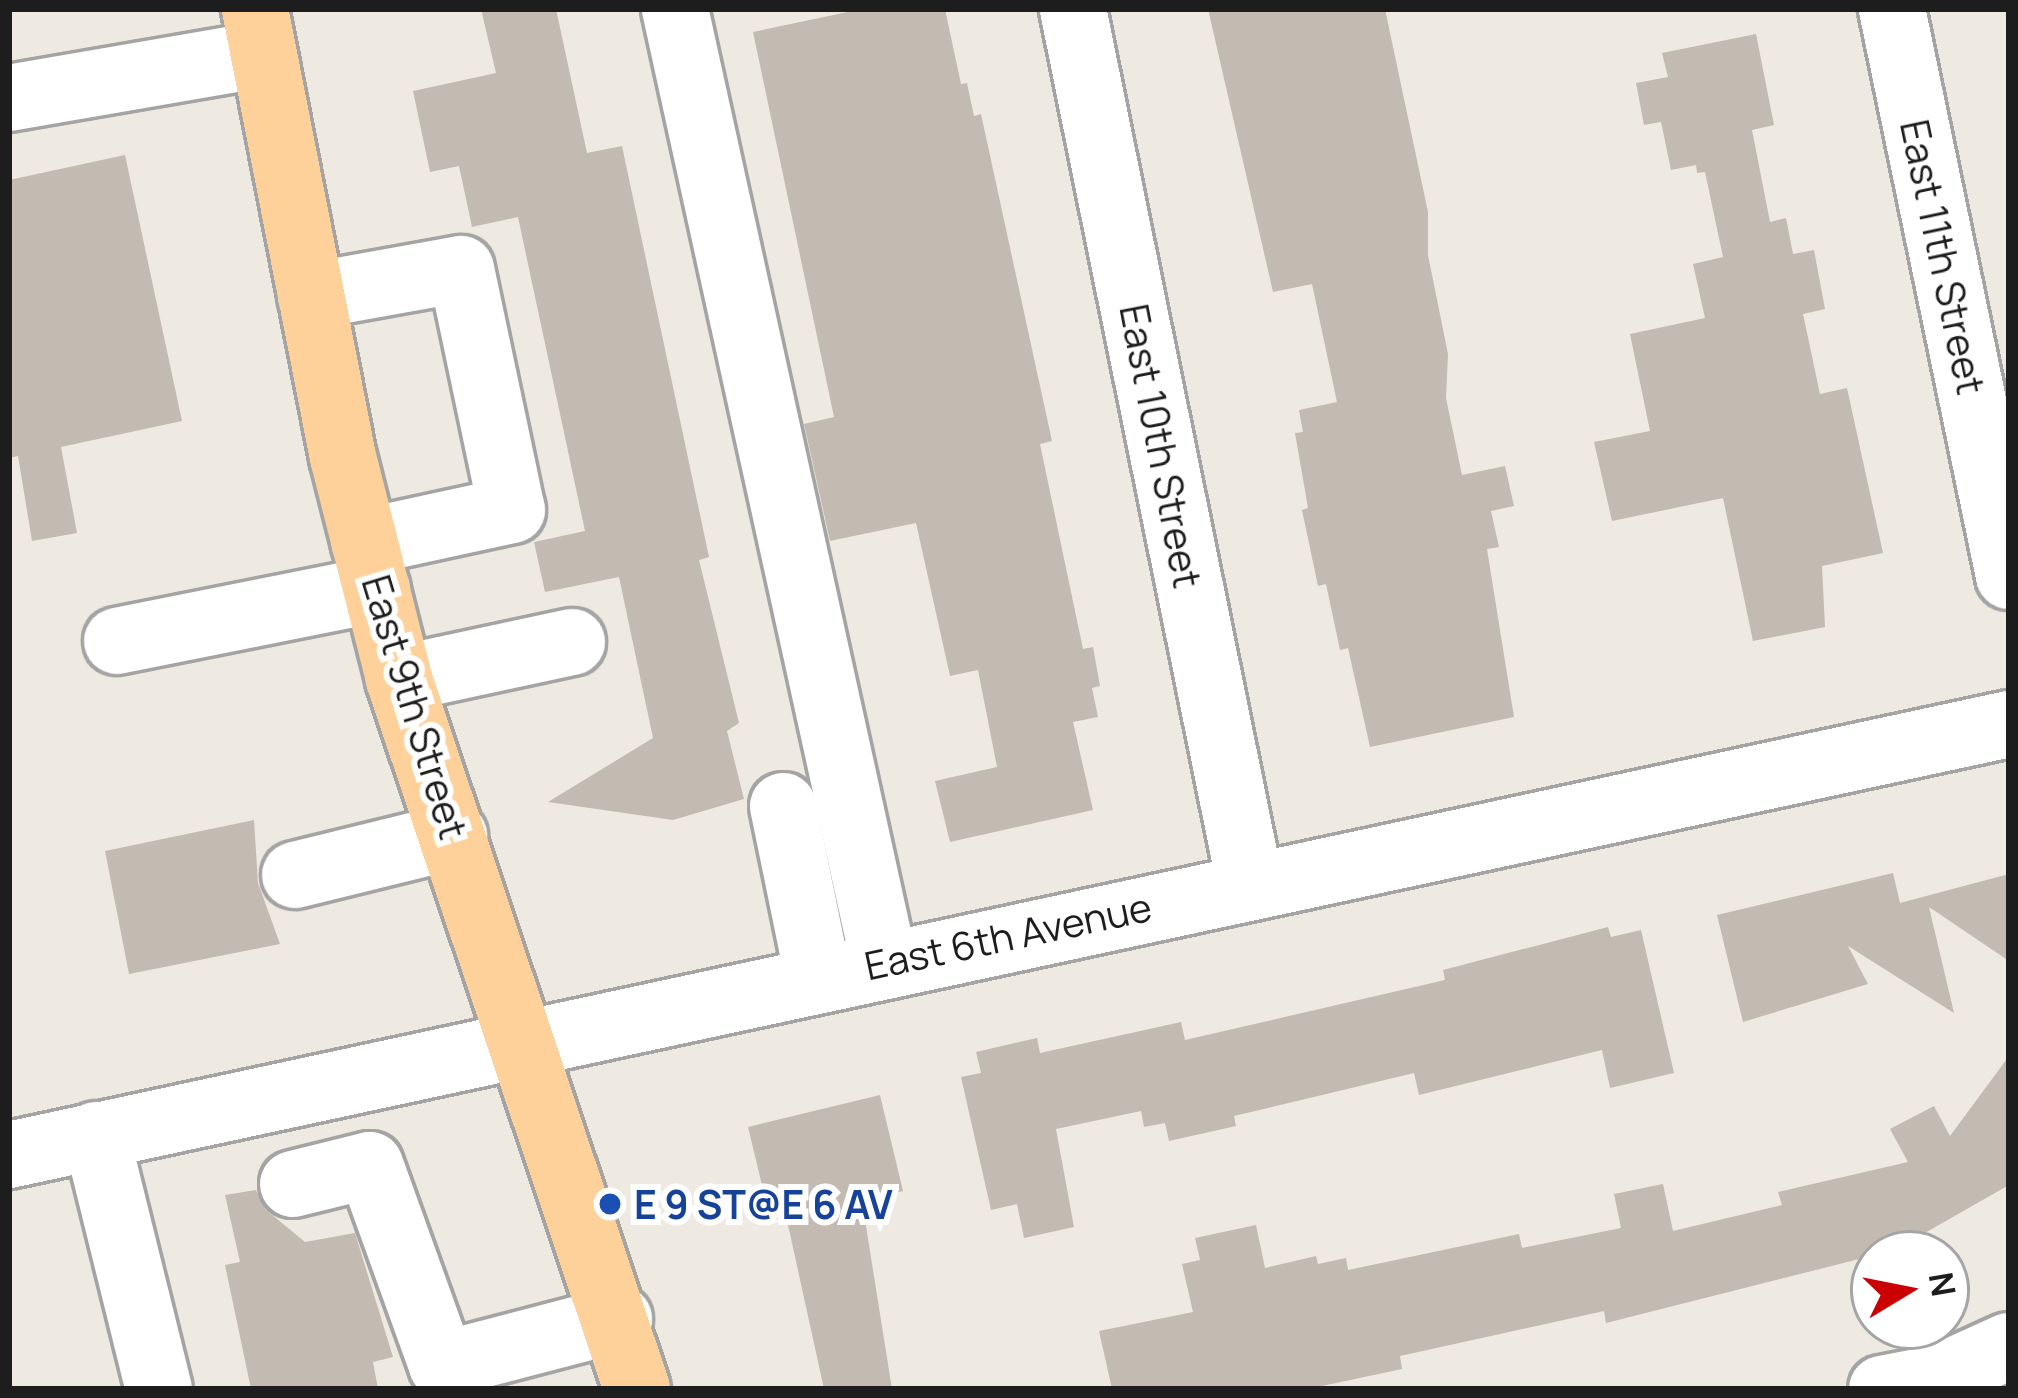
<!DOCTYPE html>
<style>
body{margin:0}
#map{position:relative;width:2018px;height:1398px;overflow:hidden;background:#eeeae2;font-family:Manrope,sans-serif}
div>[style]{position:absolute}
.building>*{inset:0;background:#c3bab2}
.roads{filter:drop-shadow(3px 0 #a4a4a4) drop-shadow(-3px 0 #a4a4a4) drop-shadow(0 3px #a4a4a4) drop-shadow(0 -3px #a4a4a4)}
.minor>*{height:66px;margin:-33px;padding:0 33px;transform-origin:33px;border-radius:33px;background:#fff}
.major>*{height:66px;margin:-33px;padding:0 33px;transform-origin:33px;border-radius:33px;background:#fdd199}
.dots>*{width:33px;height:33px;translate:-50% -50%;box-sizing:border-box;border:6px solid #fff;border-radius:50%}
span{translate:-50% -50%;white-space:nowrap;text-align:center;line-height:1.15;-webkit-text-stroke:12px #fff;paint-order:stroke}
.street-label{font-size:39px;color:#1d1d1d}
.transit-label{font-size:39px;color:#164399;font-weight:700}
.left{translate:0 -50%;text-align:left}
.frame{position:absolute;inset:0;border:12px solid #1d1d1d;pointer-events:none}
.north{position:absolute;left:1850px;top:1230px;width:120px;height:120px;box-sizing:border-box;background:#fff;border:3px solid #a5a5a5;border-radius:50%;rotate:80deg;font-size:33px;font-weight:700;line-height:48px;text-align:center;color:#1d1d1d}
.north::after{content:'';display:block;margin:auto;width:42px;height:54px;background:#ca0002;clip-path:polygon(50% 0,100% 100%,50% 72%,0 100%)}
</style>
<div id="map">
<div class="building">
<i style="clip-path:polygon(481px 9px,556px 9px,587px 153px,622px 146px,709px 557px,699px 560px,739px 723px,727px 731px,744px 799px,673px 820px,548px 802px,653px 738px,619px 577px,545px 592px,534px 542px,585px 531px,518px 217px,472px 227px,459px 166px,430px 172px,413px 91px,496px 73px)"></i>
<i style="clip-path:polygon(862px 9px,945px 9px,961px 84px,967px 83px,974px 116px,981px 114px,1052px 441px,1040px 444px,1083px 649px,1093px 647px,1100px 686px,1092px 688px,1098px 717px,1073px 722px,1093px 810px,950px 842px,935px 781px,997px 767px,978px 670px,950px 676px,916px 523px,830px 541px,804px 424px,834px 417px,753px 32px)"></i>
<i style="clip-path:polygon(1208px 9px,1385px 9px,1428px 212px,1428px 255px,1448px 354px,1446px 398px,1462px 475px,1505px 466px,1514px 506px,1491px 511px,1499px 547px,1487px 549px,1514px 717px,1370px 747px,1348px 648px,1340px 650px,1326px 584px,1318px 586px,1302px 510px,1308px 508px,1295px 433px,1303px 432px,1299px 410px,1337px 402px,1312px 284px,1273px 292px)"></i>
<i style="clip-path:polygon(1756px 34px,1774px 125px,1752px 130px,1770px 222px,1786px 218px,1793px 254px,1814px 250px,1825px 309px,1803px 314px,1820px 394px,1847px 388px,1883px 553px,1822px 566px,1825px 627px,1753px 641px,1723px 498px,1612px 521px,1594px 442px,1650px 431px,1630px 334px,1705px 318px,1693px 264px,1723px 257px,1705px 172px,1697px 173px,1696px 165px,1671px 170px,1661px 122px,1644px 125px,1636px 83px,1668px 77px,1662px 53px)"></i>
<i style="clip-path:polygon(125px 155px,182px 421px,61px 447px,77px 533px,32px 541px,18px 456px,9px 458px,9px 180px)"></i>
<i style="clip-path:polygon(254px 820px,258px 883px,280px 944px,129px 974px,105px 851px)"></i>
<i style="clip-path:polygon(1893px 873px,1900px 903px,2009px 874px,2009px 961px,1929px 907px,1954px 1013px,1848px 946px,1868px 984px,1743px 1022px,1717px 915px)"></i>
<i style="clip-path:polygon(1608px 927px,1611px 937px,1641px 930px,1674px 1073px,1610px 1088px,1602px 1050px,1419px 1095px,1414px 1073px,1234px 1116px,1236px 1126px,1169px 1141px,1165px 1123px,1144px 1127px,1141px 1111px,1056px 1129px,1074px 1227px,1024px 1238px,1017px 1204px,991px 1210px,961px 1077px,981px 1073px,976px 1052px,1037px 1038px,1040px 1053px,1181px 1022px,1185px 1040px,1445px 980px,1443px 970px)"></i>
<i style="clip-path:polygon(2009px 1056px,2009px 1185px,1895px 1250px,1606px 1323px,1604px 1311px,1400px 1356px,1402px 1369px,1308px 1389px,1112px 1389px,1099px 1331px,1193px 1312px,1182px 1264px,1200px 1260px,1195px 1238px,1256px 1225px,1265px 1268px,1316px 1256px,1318px 1264px,1346px 1258px,1348px 1270px,1519px 1234px,1522px 1248px,1621px 1228px,1614px 1194px,1663px 1184px,1673px 1231px,1782px 1205px,1778px 1192px,1908px 1162px,1890px 1129px,1934px 1106px,1950px 1136px)"></i>
<i style="clip-path:polygon(880px 1095px,903px 1191px,862px 1201px,892px 1389px,824px 1389px,783px 1202px,767px 1206px,748px 1127px)"></i>
<i style="clip-path:polygon(256px 1190px,265px 1209px,305px 1242px,355px 1233px,393px 1357px,373px 1362px,378px 1389px,251px 1389px,225px 1265px,240px 1262px,225px 1195px)"></i>
</div>
<div class="roads">
<div class="minor">
<i style="left:675px;top:9px;width:976px;rotate:77.63deg"></i>
<i style="left:1073px;top:9px;width:893px;rotate:78.56deg"></i>
<i style="left:1892px;top:9px;width:579px;rotate:78.34deg"></i>
<i style="left:9px;top:98px;width:258px;rotate:-9.8deg"></i>
<i style="left:311px;top:296px;width:152px;rotate:-10.2deg"></i>
<i style="left:461px;top:269px;width:246px;rotate:78.1deg"></i>
<i style="left:512px;top:510px;width:151px;rotate:167.8deg"></i>
<i style="left:117px;top:641px;width:265px;rotate:-11.3deg"></i>
<i style="left:399px;top:679px;width:177px;rotate:-12.1deg"></i>
<i style="left:783px;top:806px;width:174px;rotate:78.4deg"></i>
<i style="left:295px;top:875px;width:164px;rotate:-13.8deg"></i>
<i style="left:96px;top:1135px;width:262px;rotate:76.1deg"></i>
<i style="left:9px;top:1155px;width:2046px;rotate:-12.16deg"></i>
<i style="left:293px;top:1184px;width:79px;rotate:-13.9deg"></i>
<i style="left:370px;top:1165px;width:213px;rotate:70.2deg"></i>
<i style="left:442px;top:1365px;width:183px;rotate:-14.6deg"></i>
<i style="left:1882px;top:1389px;width:57px;rotate:-11.1deg"></i>
<i style="left:1938px;top:1378px;width:78px;rotate:-24.3deg"></i>
</div>
<div class="major">
<i style="left:255px;top:9px;width:457px;rotate:78.9deg"></i>
<i style="left:343px;top:457px;width:229px;rotate:75.8deg"></i>
<i style="left:399px;top:679px;width:749px;rotate:71.47deg"></i>
</div>
</div>
<div class="dots">
<i style="left:610px;top:1204px;background:#1a4fb4"></i>
</div>
<div class="street-label">
<span style="left:1943px;top:257px;rotate:78deg">East 11th Street</span>
<span style="left:1161px;top:446px;rotate:79deg">East 10th Street</span>
<span style="left:415px;top:707px;rotate:73deg">East 9th Street</span>
<span style="left:1008px;top:936px;rotate:-12deg">East 6th Avenue</span>
</div>
<div class="transit-label">
<span class="left" style="left:634px;top:1204px">E 9 ST@E 6 AV</span>
</div>
<div class="frame"></div>
<div class="north">N</div>
</div>
